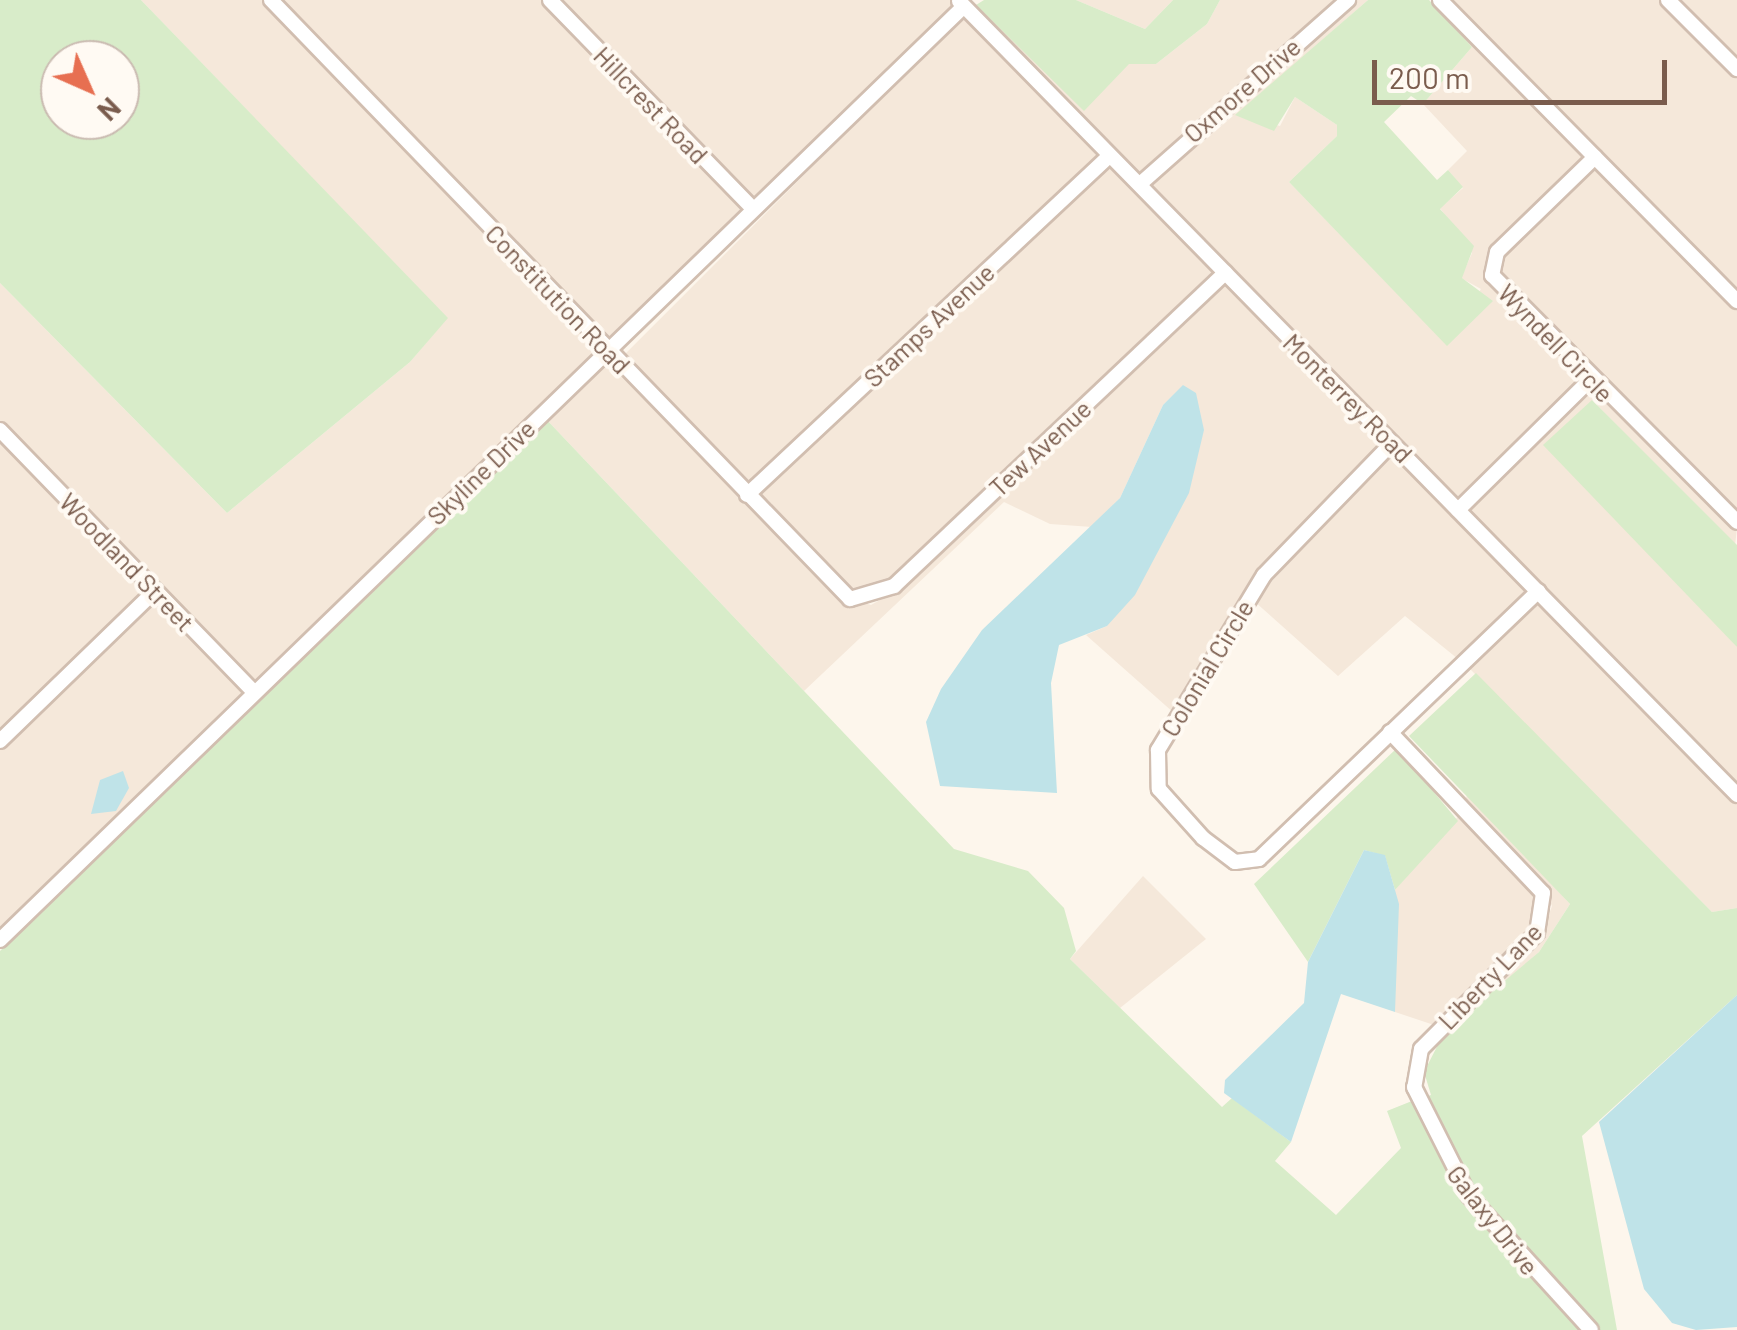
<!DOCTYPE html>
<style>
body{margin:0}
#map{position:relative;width:1737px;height:1330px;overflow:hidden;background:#fdf6ec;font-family:Barlow,sans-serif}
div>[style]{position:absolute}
.residential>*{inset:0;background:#f5e8da;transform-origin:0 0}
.green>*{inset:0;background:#d8ecc9}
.water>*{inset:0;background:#bfe3e8}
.roads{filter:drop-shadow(2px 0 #d1beb0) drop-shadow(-2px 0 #d1beb0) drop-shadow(0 2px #d1beb0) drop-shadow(0 -2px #d1beb0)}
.minor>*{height:14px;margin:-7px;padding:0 7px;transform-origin:7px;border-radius:7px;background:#fff}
span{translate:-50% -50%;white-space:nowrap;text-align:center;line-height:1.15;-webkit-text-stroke:8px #fffaf3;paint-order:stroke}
.street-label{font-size:25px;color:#7a5c4d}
.north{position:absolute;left:40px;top:40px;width:100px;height:100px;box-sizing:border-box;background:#fffaf3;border:2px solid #cabbb1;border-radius:50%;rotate:135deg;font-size:28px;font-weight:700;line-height:40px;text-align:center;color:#7a5c4d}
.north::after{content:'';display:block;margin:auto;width:35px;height:45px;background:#e76f51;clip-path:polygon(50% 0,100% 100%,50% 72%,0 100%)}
.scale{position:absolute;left:1372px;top:60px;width:295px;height:45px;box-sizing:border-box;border:5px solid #7a5c4d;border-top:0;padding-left:12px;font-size:30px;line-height:35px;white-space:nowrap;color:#7a5c4d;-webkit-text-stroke:8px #fffaf3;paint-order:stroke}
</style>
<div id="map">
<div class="residential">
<i style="clip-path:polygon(141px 0,264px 0,599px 349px,254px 686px,0 423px,0 283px,227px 513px,410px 362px,447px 318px)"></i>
<i style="clip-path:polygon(278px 0,543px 0,745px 208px,606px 342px)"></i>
<i style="clip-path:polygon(556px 0,951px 0,957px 5px,752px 202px)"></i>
<i style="clip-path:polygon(965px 0,1129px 64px,1156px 64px,1207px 24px,1220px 0,1337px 0,1139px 177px)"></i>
<i style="clip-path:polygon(1076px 0,1173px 0,1145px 29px)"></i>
<i style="clip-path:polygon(1358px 0,1368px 0,1236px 115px,1280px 126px,1295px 97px,1337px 125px,1337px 136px,1289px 182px,1447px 345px,1481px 289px,1461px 278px,1472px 253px,1440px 208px,1463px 188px,1448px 170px,1467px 151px,1423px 104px,1472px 47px,1429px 0,1587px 156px,1486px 266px,1492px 286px,1584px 379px,1457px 502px,1147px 185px)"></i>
<i style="clip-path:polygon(1447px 0,1662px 0,1737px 76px,1737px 293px)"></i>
<i style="clip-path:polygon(1676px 0,1737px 0,1737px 62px)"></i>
<i style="left:965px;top:14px;width:197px;height:486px;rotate:45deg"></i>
<i style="clip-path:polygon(1111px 162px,1217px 272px,890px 581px,851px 593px,755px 496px)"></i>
<i style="clip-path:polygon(1595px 164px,1737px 307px,1737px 517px,1500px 280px,1501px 256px)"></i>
<i style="clip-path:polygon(1225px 280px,1384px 442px,1280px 545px,1174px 713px,1086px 635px,1107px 626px,1184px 385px,1163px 405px,1120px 498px,1092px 527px,1050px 524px,1004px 502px,804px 691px,545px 418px,607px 357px,832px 593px,871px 605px,898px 590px)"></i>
<i style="clip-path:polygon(1592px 387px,1737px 528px,1735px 546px,1592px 400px,1737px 647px,1737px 788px,1465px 510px)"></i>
<i style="clip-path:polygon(0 438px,148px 590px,0 733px)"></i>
<i style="clip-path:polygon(1392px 450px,1530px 590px,1458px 659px,1405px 616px,1338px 676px,1254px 601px)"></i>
<i style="clip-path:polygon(156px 599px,247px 693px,0 932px,0 749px)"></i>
<i style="clip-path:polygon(1538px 599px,1737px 802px,1737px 908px,1712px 912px,1467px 666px)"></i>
<i style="clip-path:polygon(1468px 793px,1570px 904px,1539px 952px,1449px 1030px,1541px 937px,1552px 906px,1540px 879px,1464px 803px)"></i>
<i style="clip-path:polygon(1461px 813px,1538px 895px,1533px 929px,1434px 1025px,1395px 1012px,1395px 890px)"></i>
<i style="clip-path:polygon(1143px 876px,1206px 939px,1120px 1008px,1070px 959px)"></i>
</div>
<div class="green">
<i style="clip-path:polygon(evenodd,0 0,141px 0,448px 318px,410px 362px,227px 513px,0 283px,0 0,60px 60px,120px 60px,120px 120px,60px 120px,60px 60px)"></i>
<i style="clip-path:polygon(984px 0,1076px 0,1145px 29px,1173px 0,1220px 0,1207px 24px,1156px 64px,1129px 64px,1084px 111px,976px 5px)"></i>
<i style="clip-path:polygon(1368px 0,1429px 0,1472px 47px,1423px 104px,1411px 96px,1384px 122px,1437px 180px,1448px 170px,1463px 187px,1440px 209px,1474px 246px,1462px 278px,1493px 301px,1447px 346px,1289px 182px,1337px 136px,1337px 125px,1295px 97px,1274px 131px,1235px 115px)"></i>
<i style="clip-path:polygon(1592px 400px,1737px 545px,1737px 647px,1543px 445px)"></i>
<i style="clip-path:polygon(545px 418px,954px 849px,1028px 871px,1064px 908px,1076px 951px,1070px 959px,1222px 1107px,1232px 1098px,1291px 1142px,1275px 1161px,1336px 1215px,1401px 1148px,1387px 1111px,1412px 1101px,1477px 1215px,1583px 1330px,0 1330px,0 951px)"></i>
<i style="clip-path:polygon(1476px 673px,1712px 912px,1737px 908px,1737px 995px,1582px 1136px,1617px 1330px,1598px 1330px,1476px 1197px,1422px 1098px,1431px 1095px,1424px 1072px,1445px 1031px,1539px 952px,1570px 904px,1409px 736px)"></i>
<i style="clip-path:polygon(1397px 748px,1458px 821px,1395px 890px,1385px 856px,1364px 850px,1308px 962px,1254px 884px)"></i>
</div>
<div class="water">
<i style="clip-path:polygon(1183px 385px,1196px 393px,1204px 430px,1189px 493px,1135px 595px,1107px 626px,1059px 645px,1051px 683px,1057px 793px,940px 786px,926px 722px,941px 689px,982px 630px,1120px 498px,1163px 405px)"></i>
<i style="clip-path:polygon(123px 771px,129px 788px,116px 811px,91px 814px,100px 780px)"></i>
<i style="clip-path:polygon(1364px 850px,1385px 855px,1399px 904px,1395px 1012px,1341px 994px,1291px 1142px,1224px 1093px,1225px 1080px,1304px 1003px,1308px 962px)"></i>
<i style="clip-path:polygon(1737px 995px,1737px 1327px,1696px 1330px,1672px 1323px,1644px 1289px,1599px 1122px)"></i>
</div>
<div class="roads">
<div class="minor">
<i style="left:271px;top:0;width:833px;rotate:45.97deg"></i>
<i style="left:850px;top:599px;width:46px;rotate:-16.5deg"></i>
<i style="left:894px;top:586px;width:456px;rotate:-43.4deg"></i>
<i style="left:550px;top:0;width:291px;rotate:45.8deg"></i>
<i style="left:1440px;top:0;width:423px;rotate:45.4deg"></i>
<i style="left:1668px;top:0;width:98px;rotate:45deg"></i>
<i style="left:959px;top:1px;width:1112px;rotate:45.58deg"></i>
<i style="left:1595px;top:157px;width:136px;rotate:135.9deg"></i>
<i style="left:1497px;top:252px;width:24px;rotate:102deg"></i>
<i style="left:1492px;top:275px;width:348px;rotate:45.2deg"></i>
<i style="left:1140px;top:184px;width:278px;rotate:-41.5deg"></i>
<i style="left:0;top:430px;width:366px;rotate:45.9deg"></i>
<i style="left:1392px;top:443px;width:184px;rotate:134.1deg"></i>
<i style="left:1264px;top:575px;width:205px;rotate:121.2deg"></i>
<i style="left:1158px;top:750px;width:39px;rotate:89deg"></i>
<i style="left:1159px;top:789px;width:66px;rotate:48.1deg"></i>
<i style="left:1203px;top:838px;width:40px;rotate:37deg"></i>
<i style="left:1235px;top:862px;width:24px;rotate:-7deg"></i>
<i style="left:1259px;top:859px;width:387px;rotate:-43.8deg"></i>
<i style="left:747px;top:495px;width:497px;rotate:-43.1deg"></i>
<i style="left:1458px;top:510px;width:187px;rotate:-44.6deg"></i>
<i style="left:1390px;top:732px;width:222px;rotate:46.5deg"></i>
<i style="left:1543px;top:893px;width:40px;rotate:98.5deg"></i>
<i style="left:1537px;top:933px;width:164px;rotate:135deg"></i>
<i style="left:1421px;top:1049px;width:39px;rotate:100deg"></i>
<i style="left:1414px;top:1087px;width:122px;rotate:63.2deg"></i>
<i style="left:1469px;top:1196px;width:181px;rotate:47.7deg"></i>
<i style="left:0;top:741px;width:216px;rotate:-44.1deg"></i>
<i style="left:0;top:940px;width:1342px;rotate:-44.09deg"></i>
</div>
</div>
<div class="street-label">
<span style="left:1242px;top:90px;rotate:-41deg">Oxmore Drive</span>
<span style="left:651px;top:105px;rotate:46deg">Hillcrest Road</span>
<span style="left:558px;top:299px;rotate:46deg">Constitution Road</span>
<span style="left:929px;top:325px;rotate:-43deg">Stamps Avenue</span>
<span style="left:1556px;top:343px;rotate:46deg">Wyndell Circle</span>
<span style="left:1348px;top:398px;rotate:45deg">Monterrey Road</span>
<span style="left:1040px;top:448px;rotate:-43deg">Tew Avenue</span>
<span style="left:481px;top:472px;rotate:-44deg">Skyline Drive</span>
<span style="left:127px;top:562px;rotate:46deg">Woodland Street</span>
<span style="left:1207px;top:668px;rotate:-59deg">Colonial Circle</span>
<span style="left:1490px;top:976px;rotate:-46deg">Liberty Lane</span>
<span style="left:1493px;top:1220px;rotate:52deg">Galaxy Drive</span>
</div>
<div class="north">N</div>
<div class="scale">200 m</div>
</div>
